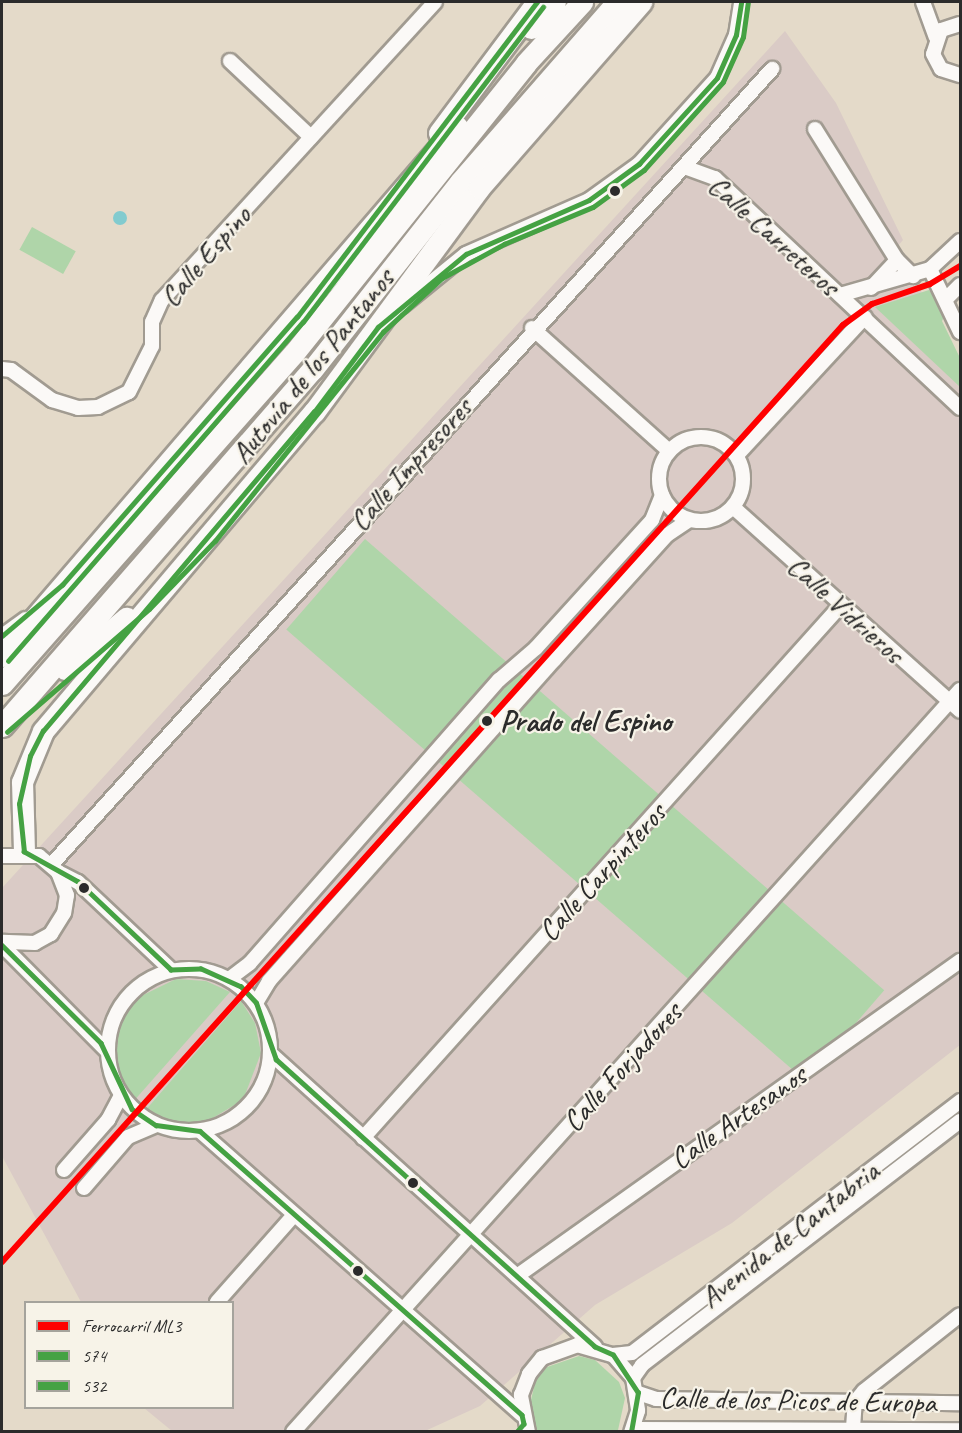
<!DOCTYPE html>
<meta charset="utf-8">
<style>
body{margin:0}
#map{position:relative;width:962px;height:1433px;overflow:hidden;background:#e4dac9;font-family:Caveat,sans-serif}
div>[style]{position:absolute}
.industrial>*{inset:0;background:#dacbc6}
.green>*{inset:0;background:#afd5a9;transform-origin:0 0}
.water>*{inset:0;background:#82cbcf}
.round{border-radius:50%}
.roads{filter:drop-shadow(2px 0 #a19b91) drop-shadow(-2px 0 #a19b91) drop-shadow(0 2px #a19b91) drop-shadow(0 -2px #a19b91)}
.minor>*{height:14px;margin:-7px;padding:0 7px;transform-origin:7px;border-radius:7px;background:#fbf9f7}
.minor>.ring{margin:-7px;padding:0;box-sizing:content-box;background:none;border:14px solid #fbf9f7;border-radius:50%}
.highway>*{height:21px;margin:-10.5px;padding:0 10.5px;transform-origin:10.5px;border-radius:10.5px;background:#fbf9f7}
.bus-1>*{height:4.5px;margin:-2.25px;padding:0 2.25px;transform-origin:2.25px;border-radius:2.25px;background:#45a243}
.bus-2>*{height:4.5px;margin:-2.25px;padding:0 2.25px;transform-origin:2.25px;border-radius:2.25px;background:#45a243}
.rail-1>*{height:6px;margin:-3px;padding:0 3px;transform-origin:3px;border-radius:3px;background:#f00}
.dots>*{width:16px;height:16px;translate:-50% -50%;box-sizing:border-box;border:3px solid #f7f3e8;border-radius:50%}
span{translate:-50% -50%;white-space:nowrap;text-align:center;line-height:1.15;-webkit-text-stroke:4.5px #f7f3e8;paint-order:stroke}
.street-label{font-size:30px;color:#2b2b2b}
.stop-label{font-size:30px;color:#2b2b2b;font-weight:700}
.left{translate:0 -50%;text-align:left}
.frame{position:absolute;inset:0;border:3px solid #2b2b2b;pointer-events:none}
.legend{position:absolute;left:24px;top:1301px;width:210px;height:108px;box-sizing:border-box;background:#f7f3e8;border:2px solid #a5a39c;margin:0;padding:8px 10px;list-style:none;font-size:18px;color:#2b2b2b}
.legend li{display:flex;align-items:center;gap:12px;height:30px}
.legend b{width:30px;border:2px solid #a5a39c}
</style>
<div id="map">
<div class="industrial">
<i style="clip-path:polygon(785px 31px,836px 103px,903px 240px,896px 248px,960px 358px,960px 1045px,732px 1223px,595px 1305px,480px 1406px,425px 1431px,172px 1431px,144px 1408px,232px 1408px,232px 1302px,81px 1302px,2px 1156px,2px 888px)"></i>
</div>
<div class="green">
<i style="left:32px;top:227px;width:50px;height:26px;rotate:29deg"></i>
<i style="clip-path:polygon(929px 290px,946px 313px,942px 321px,960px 358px,960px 387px,875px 307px)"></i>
<i style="left:365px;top:539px;width:688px;height:120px;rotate:41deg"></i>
<i style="clip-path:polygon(176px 979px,206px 981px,230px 992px,132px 1103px,115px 1073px,119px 1024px,137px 998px)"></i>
<i style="clip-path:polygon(241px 1001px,255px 1023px,261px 1053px,243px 1100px,201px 1125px,171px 1125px,143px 1113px)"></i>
<i style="clip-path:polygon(579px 1356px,595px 1360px,619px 1382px,625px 1398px,618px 1430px,537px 1431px,529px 1408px,536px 1379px,547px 1367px)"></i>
</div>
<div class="water">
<i class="round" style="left:113px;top:211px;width:14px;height:14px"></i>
</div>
<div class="roads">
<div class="minor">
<i style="left:923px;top:2px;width:37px;rotate:70deg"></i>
<i style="left:960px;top:24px;width:20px;rotate:162deg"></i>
<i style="left:941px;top:30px;width:25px;rotate:108deg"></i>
<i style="left:933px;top:54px;width:17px;rotate:62deg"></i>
<i style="left:941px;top:69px;width:20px;rotate:18deg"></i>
<i style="left:230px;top:61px;width:111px;rotate:43.2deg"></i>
<i style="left:815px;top:129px;width:155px;rotate:58deg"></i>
<i style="left:687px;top:168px;width:30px;rotate:20deg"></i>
<i style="left:715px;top:178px;width:336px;rotate:43.2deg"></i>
<i style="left:930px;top:269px;width:70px;rotate:64.5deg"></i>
<i style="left:871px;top:288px;width:38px;rotate:-47deg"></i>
<i style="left:897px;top:260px;width:23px;rotate:45deg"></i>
<i style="left:840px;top:295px;width:94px;rotate:-16.1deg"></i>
<i style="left:930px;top:269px;width:41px;rotate:-43deg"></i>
<i style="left:948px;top:297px;width:17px;rotate:-45deg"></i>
<i style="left:402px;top:306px;width:82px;rotate:-39.1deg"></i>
<i style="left:466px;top:254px;width:134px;rotate:-23.7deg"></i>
<i style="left:589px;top:200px;width:62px;rotate:-35.8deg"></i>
<i style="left:639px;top:164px;width:116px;rotate:-47.8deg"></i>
<i style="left:717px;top:78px;width:47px;rotate:-66.2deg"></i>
<i style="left:736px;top:35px;width:33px;rotate:-81deg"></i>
<i style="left:532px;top:328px;width:184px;rotate:41.9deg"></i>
<i style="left:2px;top:369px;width:9px;rotate:6deg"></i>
<i style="left:11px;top:370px;width:51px;rotate:36.2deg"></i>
<i style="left:52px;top:400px;width:27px;rotate:17deg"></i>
<i style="left:78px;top:408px;width:20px;rotate:-3deg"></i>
<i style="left:98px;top:407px;width:34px;rotate:-26deg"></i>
<i style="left:129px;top:392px;width:51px;rotate:-63.4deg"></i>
<i style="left:152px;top:346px;width:24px;rotate:-90deg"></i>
<i style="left:152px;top:322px;width:24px;rotate:-66deg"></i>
<i style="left:162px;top:300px;width:404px;rotate:-47.5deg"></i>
<i class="ring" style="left:659px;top:437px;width:70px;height:70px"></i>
<i style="left:737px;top:455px;width:188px;rotate:-47.2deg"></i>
<i style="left:733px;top:507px;width:305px;rotate:41.9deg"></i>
<i style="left:2px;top:636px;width:29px;rotate:-36deg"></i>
<i style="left:2px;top:856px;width:37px"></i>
<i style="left:39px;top:856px;width:25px;rotate:40deg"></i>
<i style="left:58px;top:872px;width:25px;rotate:69deg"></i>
<i style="left:67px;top:895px;width:18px;rotate:99deg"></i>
<i style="left:64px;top:913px;width:25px;rotate:122deg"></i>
<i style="left:51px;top:934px;width:18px;rotate:151deg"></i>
<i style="left:35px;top:943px;width:33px;rotate:-178deg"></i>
<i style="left:52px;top:864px;width:1073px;rotate:-47.83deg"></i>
<i style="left:58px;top:872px;width:22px;rotate:27deg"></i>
<i style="left:78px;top:882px;width:128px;rotate:43.4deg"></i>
<i style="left:2px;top:945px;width:149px;rotate:45.3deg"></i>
<i class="ring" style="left:108px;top:969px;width:148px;height:148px"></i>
<i style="left:229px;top:979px;width:26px;rotate:-37deg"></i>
<i style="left:250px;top:963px;width:377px;rotate:-48.7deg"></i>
<i style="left:499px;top:680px;width:49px;rotate:-40.9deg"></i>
<i style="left:536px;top:648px;width:173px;rotate:-47.8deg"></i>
<i style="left:652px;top:520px;width:27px;rotate:-68deg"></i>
<i style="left:256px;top:1003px;width:26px;rotate:-59deg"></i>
<i style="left:269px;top:981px;width:429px;rotate:-48.4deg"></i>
<i style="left:554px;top:660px;width:169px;rotate:-47.9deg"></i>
<i style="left:667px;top:535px;width:27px;rotate:-34deg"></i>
<i style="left:270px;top:1053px;width:438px;rotate:42.1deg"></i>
<i style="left:200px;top:1131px;width:429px;rotate:41.4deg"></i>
<i style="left:363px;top:1138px;width:716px;rotate:-48.11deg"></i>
<i style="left:64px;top:1170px;width:67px;rotate:-48.7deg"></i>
<i style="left:108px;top:1120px;width:27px;rotate:-62deg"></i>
<i style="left:84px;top:1188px;width:67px;rotate:-49.2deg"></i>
<i style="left:128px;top:1137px;width:30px;rotate:-23deg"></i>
<i style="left:517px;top:1276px;width:544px;rotate:-35.42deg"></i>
<i style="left:217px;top:1302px;width:116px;rotate:-48.5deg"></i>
<i style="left:613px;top:1355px;width:19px;rotate:-6deg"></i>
<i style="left:632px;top:1353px;width:414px;rotate:-37.5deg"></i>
<i style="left:633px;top:1378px;width:16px;rotate:-55deg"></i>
<i style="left:642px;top:1365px;width:401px;rotate:-37.5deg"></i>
<i style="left:638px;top:1393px;width:19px;rotate:18deg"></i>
<i style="left:656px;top:1399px;width:304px;rotate:0.8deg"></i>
<i style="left:853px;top:1428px;width:26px;rotate:-86deg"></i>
<i style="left:855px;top:1402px;width:14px;rotate:-51deg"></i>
<i style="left:864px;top:1391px;width:122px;rotate:-38.4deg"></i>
<i style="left:633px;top:1429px;width:327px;rotate:0.2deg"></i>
<i style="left:293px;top:1432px;width:998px;rotate:-48.05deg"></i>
<i style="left:528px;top:1432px;width:38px;rotate:-101deg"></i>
<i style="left:521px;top:1395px;width:22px;rotate:-69deg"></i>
<i style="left:529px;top:1374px;width:21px;rotate:-51deg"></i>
<i style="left:542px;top:1358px;width:37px;rotate:-20deg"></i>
<i style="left:577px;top:1345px;width:37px;rotate:16deg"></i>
<i style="left:613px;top:1355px;width:30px;rotate:49deg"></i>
<i style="left:633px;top:1378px;width:33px;rotate:81deg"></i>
<i style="left:638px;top:1411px;width:22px;rotate:108deg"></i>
</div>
<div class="highway">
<i style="left:531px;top:28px;width:35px;rotate:-47deg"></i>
<i style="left:439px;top:133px;width:164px;rotate:-53.2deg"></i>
<i style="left:2px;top:656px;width:698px;rotate:-49.3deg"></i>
<i style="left:65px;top:669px;width:80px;rotate:-39.9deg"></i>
<i style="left:2px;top:684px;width:441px;rotate:-48.6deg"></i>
<i style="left:294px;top:353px;width:371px;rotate:-51.3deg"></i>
<i style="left:526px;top:63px;width:83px;rotate:-47.4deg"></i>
<i style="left:2px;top:726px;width:472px;rotate:-49deg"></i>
<i style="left:312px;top:370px;width:239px;rotate:-51.8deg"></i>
<i style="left:460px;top:182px;width:239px;rotate:-48.9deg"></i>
<i style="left:24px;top:852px;width:70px;rotate:-91.6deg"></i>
<i style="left:22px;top:782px;width:55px;rotate:-67.6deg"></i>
<i style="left:43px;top:731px;width:419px;rotate:-49.7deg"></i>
<i style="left:314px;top:412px;width:278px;rotate:-53.6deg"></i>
<i style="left:479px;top:188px;width:247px;rotate:-48.9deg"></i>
</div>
</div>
<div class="bus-1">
<i style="left:2px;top:636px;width:79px;rotate:-40.4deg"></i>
<i style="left:62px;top:585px;width:356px;rotate:-48.8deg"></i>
<i style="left:297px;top:317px;width:396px;rotate:-52.7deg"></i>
<i style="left:2px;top:945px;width:139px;rotate:44.7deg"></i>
<i style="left:101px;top:1043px;width:73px;rotate:64.8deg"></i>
<i style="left:132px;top:1109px;width:29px;rotate:34deg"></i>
<i style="left:156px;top:1125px;width:44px;rotate:7.8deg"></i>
<i style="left:200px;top:1131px;width:429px;rotate:41.4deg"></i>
<i style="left:522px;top:1415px;width:9px;rotate:77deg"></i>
<i style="left:524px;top:1424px;width:11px;rotate:131deg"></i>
<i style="left:631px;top:1432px;width:40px;rotate:-80deg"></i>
<i style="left:638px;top:1393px;width:45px;rotate:-123.3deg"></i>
<i style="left:613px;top:1355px;width:20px;rotate:-156deg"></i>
<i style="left:595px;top:1347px;width:429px;rotate:-138deg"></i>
<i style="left:276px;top:1060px;width:60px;rotate:-109.3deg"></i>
<i style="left:256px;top:1003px;width:22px;rotate:-133deg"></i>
<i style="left:241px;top:987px;width:44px;rotate:-155.8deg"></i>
<i style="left:201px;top:969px;width:30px;rotate:178deg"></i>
<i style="left:171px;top:970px;width:128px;rotate:-136.6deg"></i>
<i style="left:78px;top:882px;width:62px;rotate:-150.9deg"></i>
<i style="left:24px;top:852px;width:48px;rotate:-95.9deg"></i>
<i style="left:19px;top:804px;width:49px;rotate:-77.1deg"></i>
<i style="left:30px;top:756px;width:28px;rotate:-63deg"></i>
<i style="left:43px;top:731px;width:419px;rotate:-49.7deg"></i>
<i style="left:314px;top:412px;width:106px;rotate:-53deg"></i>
<i style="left:378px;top:327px;width:114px;rotate:-39.7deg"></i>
<i style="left:466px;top:254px;width:134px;rotate:-23.7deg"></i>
<i style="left:589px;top:200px;width:62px;rotate:-35.8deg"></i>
<i style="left:639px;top:164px;width:116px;rotate:-47.8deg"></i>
<i style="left:717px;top:78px;width:47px;rotate:-66.2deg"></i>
<i style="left:736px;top:35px;width:33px;rotate:-81deg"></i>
</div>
<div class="bus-2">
<i style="left:8px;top:661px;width:449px;rotate:-49deg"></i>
<i style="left:303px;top:322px;width:396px;rotate:-52.7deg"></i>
<i style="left:7px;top:732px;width:188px;rotate:-40.9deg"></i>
<i style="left:149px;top:609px;width:95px;rotate:-45.9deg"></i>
<i style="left:215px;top:541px;width:268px;rotate:-51.2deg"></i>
<i style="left:383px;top:332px;width:80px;rotate:-42.5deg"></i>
<i style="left:442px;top:278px;width:71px;rotate:-28.7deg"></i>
<i style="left:504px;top:244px;width:96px;rotate:-22.6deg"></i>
<i style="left:593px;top:207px;width:63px;rotate:-36deg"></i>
<i style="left:644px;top:170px;width:118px;rotate:-48.1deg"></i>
<i style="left:723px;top:82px;width:49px;rotate:-66deg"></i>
<i style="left:743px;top:37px;width:34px;rotate:-82deg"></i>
</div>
<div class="rail-1">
<i style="left:2px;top:1262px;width:1259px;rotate:-48.09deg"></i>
<i style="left:843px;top:325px;width:36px;rotate:-36deg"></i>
<i style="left:872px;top:304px;width:61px;rotate:-19deg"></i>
<i style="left:930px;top:284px;width:35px;rotate:-31deg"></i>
</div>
<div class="dots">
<i style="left:615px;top:191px;background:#2b2b2b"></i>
<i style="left:487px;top:721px;background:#2b2b2b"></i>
<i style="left:84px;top:888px;background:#2b2b2b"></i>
<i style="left:413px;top:1183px;background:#2b2b2b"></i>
<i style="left:358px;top:1271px;background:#2b2b2b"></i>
</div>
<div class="street-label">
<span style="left:774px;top:235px;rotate:42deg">Calle Carreteros</span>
<span style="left:205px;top:256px;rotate:-49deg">Calle Espino</span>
<span style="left:312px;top:366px;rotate:-51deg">Autovía de los Pantanos</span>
<span style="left:410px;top:464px;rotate:-48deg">Calle Impresores</span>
<span style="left:846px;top:609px;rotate:42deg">Calle Vidrieros</span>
<span style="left:602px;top:872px;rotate:-48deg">Calle Carpinteros</span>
<span style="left:622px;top:1067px;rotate:-48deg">Calle Forjadores</span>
<span style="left:738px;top:1117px;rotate:-35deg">Calle Artesanos</span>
<span style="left:789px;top:1234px;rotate:-38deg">Avenida de Cantabria</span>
<span style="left:798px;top:1400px;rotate:1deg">Calle de los Picos de Europa</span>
</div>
<div class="stop-label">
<span class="left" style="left:500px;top:721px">Prado del Espino</span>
</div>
<div class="frame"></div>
<ul class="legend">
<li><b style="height:8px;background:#f00"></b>Ferrocarril ML3</li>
<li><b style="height:8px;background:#45a243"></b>574</li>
<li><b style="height:8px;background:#45a243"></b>532</li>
</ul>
</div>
